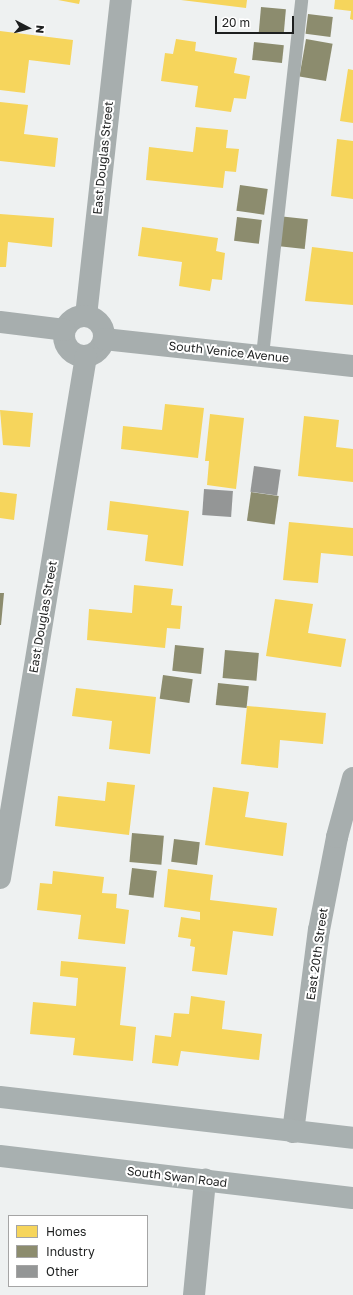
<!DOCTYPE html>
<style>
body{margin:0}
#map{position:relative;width:353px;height:1295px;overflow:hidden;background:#eef1f1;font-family:"Golos Text",sans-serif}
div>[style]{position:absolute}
.homes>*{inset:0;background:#f6d55c}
.industry>*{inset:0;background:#8c8c6e;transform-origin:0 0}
.building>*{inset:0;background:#949696;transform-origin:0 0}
.service>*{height:13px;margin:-6.5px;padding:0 6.5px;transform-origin:6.5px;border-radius:6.5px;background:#a7aeae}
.minor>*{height:22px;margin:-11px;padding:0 11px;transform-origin:11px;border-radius:11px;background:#a7aeae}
.minor>.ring{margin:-11px;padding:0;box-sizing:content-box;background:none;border:22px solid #a7aeae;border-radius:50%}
.primary>*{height:22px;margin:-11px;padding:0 11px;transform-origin:11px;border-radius:11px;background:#a8b0b0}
span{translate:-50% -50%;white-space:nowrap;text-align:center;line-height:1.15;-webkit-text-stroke:4px #fff;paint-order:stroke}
.street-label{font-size:12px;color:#1d1f1f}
.legend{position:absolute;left:8px;top:1215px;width:140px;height:72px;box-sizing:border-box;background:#fff;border:1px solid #a5a5a5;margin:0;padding:5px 7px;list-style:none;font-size:12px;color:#1d1f1f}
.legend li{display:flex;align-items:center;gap:8px;height:20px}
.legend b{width:20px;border:1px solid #a5a5a5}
.north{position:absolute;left:8px;top:8px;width:40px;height:40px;-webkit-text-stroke:3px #fff;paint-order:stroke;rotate:96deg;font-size:11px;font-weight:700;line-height:16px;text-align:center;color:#1d1f1f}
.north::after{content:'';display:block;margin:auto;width:14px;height:18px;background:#1d1f1f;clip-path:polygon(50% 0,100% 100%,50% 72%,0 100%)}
.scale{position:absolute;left:215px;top:16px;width:79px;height:18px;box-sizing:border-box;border:2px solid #1d1f1f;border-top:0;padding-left:5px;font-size:12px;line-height:14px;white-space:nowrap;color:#1d1f1f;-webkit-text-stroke:3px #fff;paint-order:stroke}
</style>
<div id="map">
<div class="homes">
<i style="clip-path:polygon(58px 0,80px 0,79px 4px)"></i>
<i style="clip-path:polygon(181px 0,247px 0,246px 8px)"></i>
<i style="clip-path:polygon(335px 0,353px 0,353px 20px,350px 19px,351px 11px,334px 9px)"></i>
<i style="clip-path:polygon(0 31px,73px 40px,70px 65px,29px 60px,25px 93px,0 90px)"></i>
<i style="clip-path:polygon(176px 39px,196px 42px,195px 51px,237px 58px,234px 73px,250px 76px,246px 99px,234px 98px,231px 112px,195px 107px,198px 86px,161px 81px,165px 53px,173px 54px)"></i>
<i style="clip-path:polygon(348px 69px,353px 70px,353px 123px,340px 121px)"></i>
<i style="clip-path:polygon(0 102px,28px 105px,24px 134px,58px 138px,55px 167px,0 161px)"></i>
<i style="clip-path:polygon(196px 127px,228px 130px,226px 148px,239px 149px,236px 172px,225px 171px,223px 188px,146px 180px,149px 147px,193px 152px)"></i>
<i style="clip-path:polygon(337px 139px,353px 141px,353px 199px,331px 196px)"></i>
<i style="clip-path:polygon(0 214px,54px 218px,52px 247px,8px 242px,6px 267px,0 267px)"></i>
<i style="clip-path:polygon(142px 227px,218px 238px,216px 251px,225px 253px,222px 280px,212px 279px,210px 291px,179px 286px,182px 262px,138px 256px)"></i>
<i style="clip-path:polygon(312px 247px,353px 252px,353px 305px,305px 301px)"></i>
<i style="clip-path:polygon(165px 404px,204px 408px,198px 458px,121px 449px,123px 426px,162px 430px)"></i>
<i style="clip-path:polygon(0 410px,33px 413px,30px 447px,3px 445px)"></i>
<i style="clip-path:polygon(210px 414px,244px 418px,236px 489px,207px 485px,209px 461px,205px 461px)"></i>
<i style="clip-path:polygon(304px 416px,339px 420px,336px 447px,353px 449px,353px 482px,298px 476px)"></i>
<i style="clip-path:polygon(0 492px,17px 494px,14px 520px,0 518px)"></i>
<i style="clip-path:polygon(110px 501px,189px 511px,183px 566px,145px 561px,148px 535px,107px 530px)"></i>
<i style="clip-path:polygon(289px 522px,353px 528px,353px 556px,321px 553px,318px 583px,283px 580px)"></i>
<i style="clip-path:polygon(134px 585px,173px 589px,171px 605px,182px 606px,180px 629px,167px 628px,165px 648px,87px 640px,89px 609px,132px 613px)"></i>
<i style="clip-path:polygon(275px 599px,313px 604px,308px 633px,346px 639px,341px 667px,266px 656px)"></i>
<i style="clip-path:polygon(76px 688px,156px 697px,150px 754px,109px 749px,112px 721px,72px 716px)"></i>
<i style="clip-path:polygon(247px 706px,326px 713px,323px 744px,280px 740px,278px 768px,241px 764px)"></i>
<i style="clip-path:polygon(107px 782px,135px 785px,129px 835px,55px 826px,58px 796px,105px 801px)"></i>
<i style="clip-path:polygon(213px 787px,249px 792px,245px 817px,287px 823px,283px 856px,205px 845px)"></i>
<i style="clip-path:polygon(168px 869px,213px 875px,210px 900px,277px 908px,273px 936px,233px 931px,227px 975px,192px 971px,195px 947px,190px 946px,191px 939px,178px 937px,181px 917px,200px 920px,200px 912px,164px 907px)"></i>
<i style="clip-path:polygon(53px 871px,104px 877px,102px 893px,117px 894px,116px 908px,129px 910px,125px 944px,78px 939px,81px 915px,37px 910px,40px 883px,52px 884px)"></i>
<i style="clip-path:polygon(61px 961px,126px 967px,120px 1025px,136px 1027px,133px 1061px,73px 1055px,75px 1038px,30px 1034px,33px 1002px,76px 1006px,78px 978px,60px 976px)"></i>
<i style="clip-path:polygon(191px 996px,225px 1001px,222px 1029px,262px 1034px,259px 1060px,181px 1051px,178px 1066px,152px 1063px,155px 1035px,171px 1037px,174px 1013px,189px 1014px)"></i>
</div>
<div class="industry">
<i style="left:261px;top:7px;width:25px;height:25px;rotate:5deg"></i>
<i style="left:308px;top:14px;width:25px;height:20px;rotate:7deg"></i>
<i style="left:306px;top:39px;width:27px;height:38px;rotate:10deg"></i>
<i style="left:254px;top:42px;width:30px;height:18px;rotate:6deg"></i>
<i style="left:240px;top:185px;width:28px;height:26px;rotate:8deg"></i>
<i style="left:278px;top:216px;width:30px;height:30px;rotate:6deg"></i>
<i style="left:237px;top:217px;width:25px;height:24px;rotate:7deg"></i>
<i style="left:251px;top:492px;width:28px;height:29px;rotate:8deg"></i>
<i style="clip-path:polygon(0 593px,4px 593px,1px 625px,0 625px)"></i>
<i style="left:175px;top:645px;width:29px;height:26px;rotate:6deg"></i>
<i style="left:225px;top:650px;width:34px;height:28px;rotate:5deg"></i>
<i style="left:163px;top:675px;width:30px;height:24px;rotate:8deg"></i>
<i style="left:218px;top:683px;width:31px;height:22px;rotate:6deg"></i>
<i style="left:132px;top:833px;width:32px;height:29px;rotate:5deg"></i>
<i style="left:174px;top:839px;width:26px;height:23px;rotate:7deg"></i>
<i style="left:132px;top:868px;width:25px;height:27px;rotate:7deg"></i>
</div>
<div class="building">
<i style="left:254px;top:466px;width:27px;height:26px;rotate:8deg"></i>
<i style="left:204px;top:489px;width:29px;height:26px;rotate:4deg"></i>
</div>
<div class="service">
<i style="left:262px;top:355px;width:357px;rotate:-83.7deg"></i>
</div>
<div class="minor">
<i style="left:86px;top:316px;width:318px;rotate:-83.7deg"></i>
<i class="ring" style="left:64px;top:316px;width:18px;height:18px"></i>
<i style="left:0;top:322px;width:65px;rotate:7deg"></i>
<i style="left:104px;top:339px;width:250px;rotate:6.2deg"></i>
<i style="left:0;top:878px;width:529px;rotate:-80.64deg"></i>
<i style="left:293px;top:1132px;width:204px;rotate:-82.7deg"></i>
<i style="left:319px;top:930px;width:95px;rotate:-79deg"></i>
<i style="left:337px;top:837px;width:61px;rotate:-74.8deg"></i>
<i style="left:194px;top:1295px;width:116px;rotate:-84.5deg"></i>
</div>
<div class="primary">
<i style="left:0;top:1097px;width:355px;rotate:6.6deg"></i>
<i style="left:0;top:1156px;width:355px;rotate:6.8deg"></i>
</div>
<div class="street-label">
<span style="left:103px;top:158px;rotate:-84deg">East Douglas Street</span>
<span style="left:229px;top:352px;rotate:6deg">South Venice Avenue</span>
<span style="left:43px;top:617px;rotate:-80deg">East Douglas Street</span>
<span style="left:317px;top:954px;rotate:-82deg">East 20th Street</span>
<span style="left:177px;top:1177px;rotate:7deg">South Swan Road</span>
</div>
<ul class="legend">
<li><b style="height:11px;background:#f6d55c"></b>Homes</li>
<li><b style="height:11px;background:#8c8c6e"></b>Industry</li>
<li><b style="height:11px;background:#949696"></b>Other</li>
</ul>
<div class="north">N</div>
<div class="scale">20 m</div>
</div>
